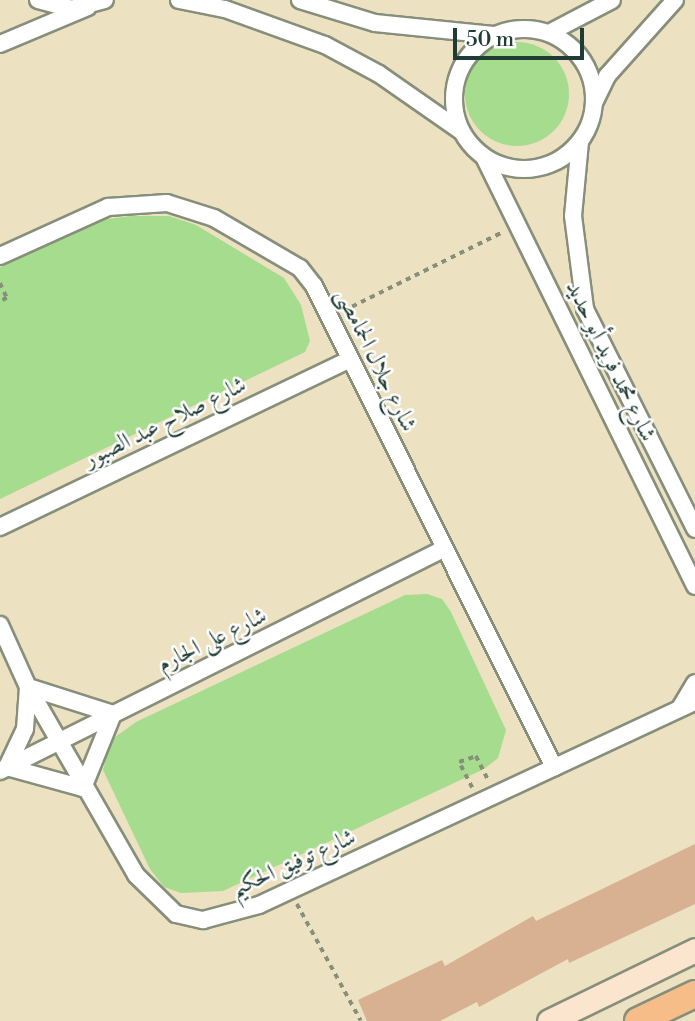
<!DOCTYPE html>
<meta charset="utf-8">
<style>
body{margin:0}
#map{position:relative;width:695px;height:1021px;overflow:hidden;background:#ece1c0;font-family:"Libre Bodoni",Amiri,serif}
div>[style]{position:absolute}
.green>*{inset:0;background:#a5dc8d}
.round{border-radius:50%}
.building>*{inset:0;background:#d8b193}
.path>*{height:3.5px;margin-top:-1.75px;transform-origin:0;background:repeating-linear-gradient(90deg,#868f7a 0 5px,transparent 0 10px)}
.roads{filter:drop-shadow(2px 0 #868f7a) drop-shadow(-2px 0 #868f7a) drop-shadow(0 2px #868f7a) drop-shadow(0 -2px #868f7a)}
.street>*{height:16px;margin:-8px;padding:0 8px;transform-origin:8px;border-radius:8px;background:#fff}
.street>.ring{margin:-8px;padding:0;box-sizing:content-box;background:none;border:16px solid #fff;border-radius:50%}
.secondary>*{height:23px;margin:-11.5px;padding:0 11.5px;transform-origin:11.5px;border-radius:11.5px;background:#fce5cf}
.primary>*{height:26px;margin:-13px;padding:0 13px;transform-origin:13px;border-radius:13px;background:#f7bd88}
span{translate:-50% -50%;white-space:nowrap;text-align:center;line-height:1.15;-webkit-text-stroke:5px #fff;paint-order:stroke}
.street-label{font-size:23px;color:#1f3d34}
.scale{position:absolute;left:453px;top:28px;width:131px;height:32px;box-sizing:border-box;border:4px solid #1f3d34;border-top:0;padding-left:9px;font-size:21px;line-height:24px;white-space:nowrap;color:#1f3d34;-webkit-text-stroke:5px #fff;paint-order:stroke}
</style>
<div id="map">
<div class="green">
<i class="round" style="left:465px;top:42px;width:104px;height:104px"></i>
<i style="clip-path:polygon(131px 216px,169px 216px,196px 225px,284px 278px,301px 305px,310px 341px,305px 352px,0 499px,0 267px,101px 220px)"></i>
<i style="clip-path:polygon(427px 594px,442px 599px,451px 612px,506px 730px,498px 758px,484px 769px,223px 891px,181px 893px,164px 887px,150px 869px,103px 770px,111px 740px,136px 722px,405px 595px)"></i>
</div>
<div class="building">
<i style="clip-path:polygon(695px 844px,695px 904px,569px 963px,568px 959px,479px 1007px,477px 1002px,440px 1021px,367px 1021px,358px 1000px,442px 960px,445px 966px,533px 916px,536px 921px)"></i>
</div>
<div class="path">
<i style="left:0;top:283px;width:17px;rotate:65deg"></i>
<i style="left:7px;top:298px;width:8px;rotate:150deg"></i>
<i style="left:343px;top:311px;width:178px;rotate:-26.3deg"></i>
<i style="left:472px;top:788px;width:29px;rotate:-117deg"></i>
<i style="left:459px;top:762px;width:18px;rotate:-19deg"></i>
<i style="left:476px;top:756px;width:27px;rotate:63deg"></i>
<i style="left:297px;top:904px;width:133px;rotate:61.3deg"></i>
</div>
<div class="roads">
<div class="street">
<i style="left:38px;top:0;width:34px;rotate:15deg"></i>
<i style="left:71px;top:9px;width:35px;rotate:-15deg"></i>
<i style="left:179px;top:0;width:47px;rotate:11.1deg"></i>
<i style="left:225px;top:9px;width:106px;rotate:19.8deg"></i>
<i style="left:325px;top:45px;width:61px;rotate:28.2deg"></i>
<i style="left:379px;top:74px;width:101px;rotate:34.9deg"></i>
<i style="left:300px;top:0;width:78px;rotate:17deg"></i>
<i style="left:375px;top:23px;width:119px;rotate:5.8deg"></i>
<i class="ring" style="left:454px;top:29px;width:124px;height:124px"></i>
<i style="left:549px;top:33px;width:71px;rotate:-27.6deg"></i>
<i style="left:0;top:44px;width:95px;rotate:-22.8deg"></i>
<i style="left:595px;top:101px;width:28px;rotate:-64deg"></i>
<i style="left:607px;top:76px;width:102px;rotate:-48.2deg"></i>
<i style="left:580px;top:142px;width:74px;rotate:95.4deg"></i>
<i style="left:573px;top:216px;width:94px;rotate:82.6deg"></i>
<i style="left:585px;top:309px;width:246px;rotate:63.4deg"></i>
<i style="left:484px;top:157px;width:478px;rotate:63.8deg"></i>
<i style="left:0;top:256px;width:119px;rotate:-24.4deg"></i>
<i style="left:108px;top:207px;width:59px;rotate:-3.9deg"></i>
<i style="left:167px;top:203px;width:49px;rotate:17.7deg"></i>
<i style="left:214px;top:218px;width:99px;rotate:30.2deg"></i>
<i style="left:300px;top:268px;width:23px;rotate:52deg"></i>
<i style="left:314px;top:286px;width:538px;rotate:63.48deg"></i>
<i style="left:0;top:527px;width:388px;rotate:-25.6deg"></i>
<i style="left:0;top:625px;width:68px;rotate:65.7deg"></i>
<i style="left:28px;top:687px;width:217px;rotate:60.1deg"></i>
<i style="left:136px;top:875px;width:56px;rotate:44.3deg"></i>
<i style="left:176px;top:914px;width:28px;rotate:13deg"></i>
<i style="left:203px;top:920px;width:58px;rotate:-15deg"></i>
<i style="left:259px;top:905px;width:481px;rotate:-25deg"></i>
<i style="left:28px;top:687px;width:89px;rotate:17.6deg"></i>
<i style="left:113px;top:714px;width:80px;rotate:112.1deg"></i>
<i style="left:83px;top:788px;width:79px;rotate:-164.6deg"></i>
<i style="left:7px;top:767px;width:42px;rotate:-64.7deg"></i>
<i style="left:25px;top:729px;width:42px;rotate:-85.9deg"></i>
<i style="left:680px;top:708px;width:29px;rotate:-59deg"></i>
<i style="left:0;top:771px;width:496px;rotate:-26.6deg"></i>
</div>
<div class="secondary">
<i style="left:549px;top:1021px;width:162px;rotate:-25.9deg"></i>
</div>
<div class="primary">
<i style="left:638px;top:1021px;width:63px;rotate:-25.3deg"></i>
</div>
</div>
<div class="street-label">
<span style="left:376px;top:360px;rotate:64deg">شارع جلال الحمامصى</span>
<span style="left:611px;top:361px;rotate:64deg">شارع محمد فريد أبو حديد</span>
<span style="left:165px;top:422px;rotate:-26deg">شارع صلاح عبد الصبور</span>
<span style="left:212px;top:640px;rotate:-26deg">شارع على الجارم</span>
<span style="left:293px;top:863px;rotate:-24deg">شارع توفيق الحكيم</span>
</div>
<div class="scale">50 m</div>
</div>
